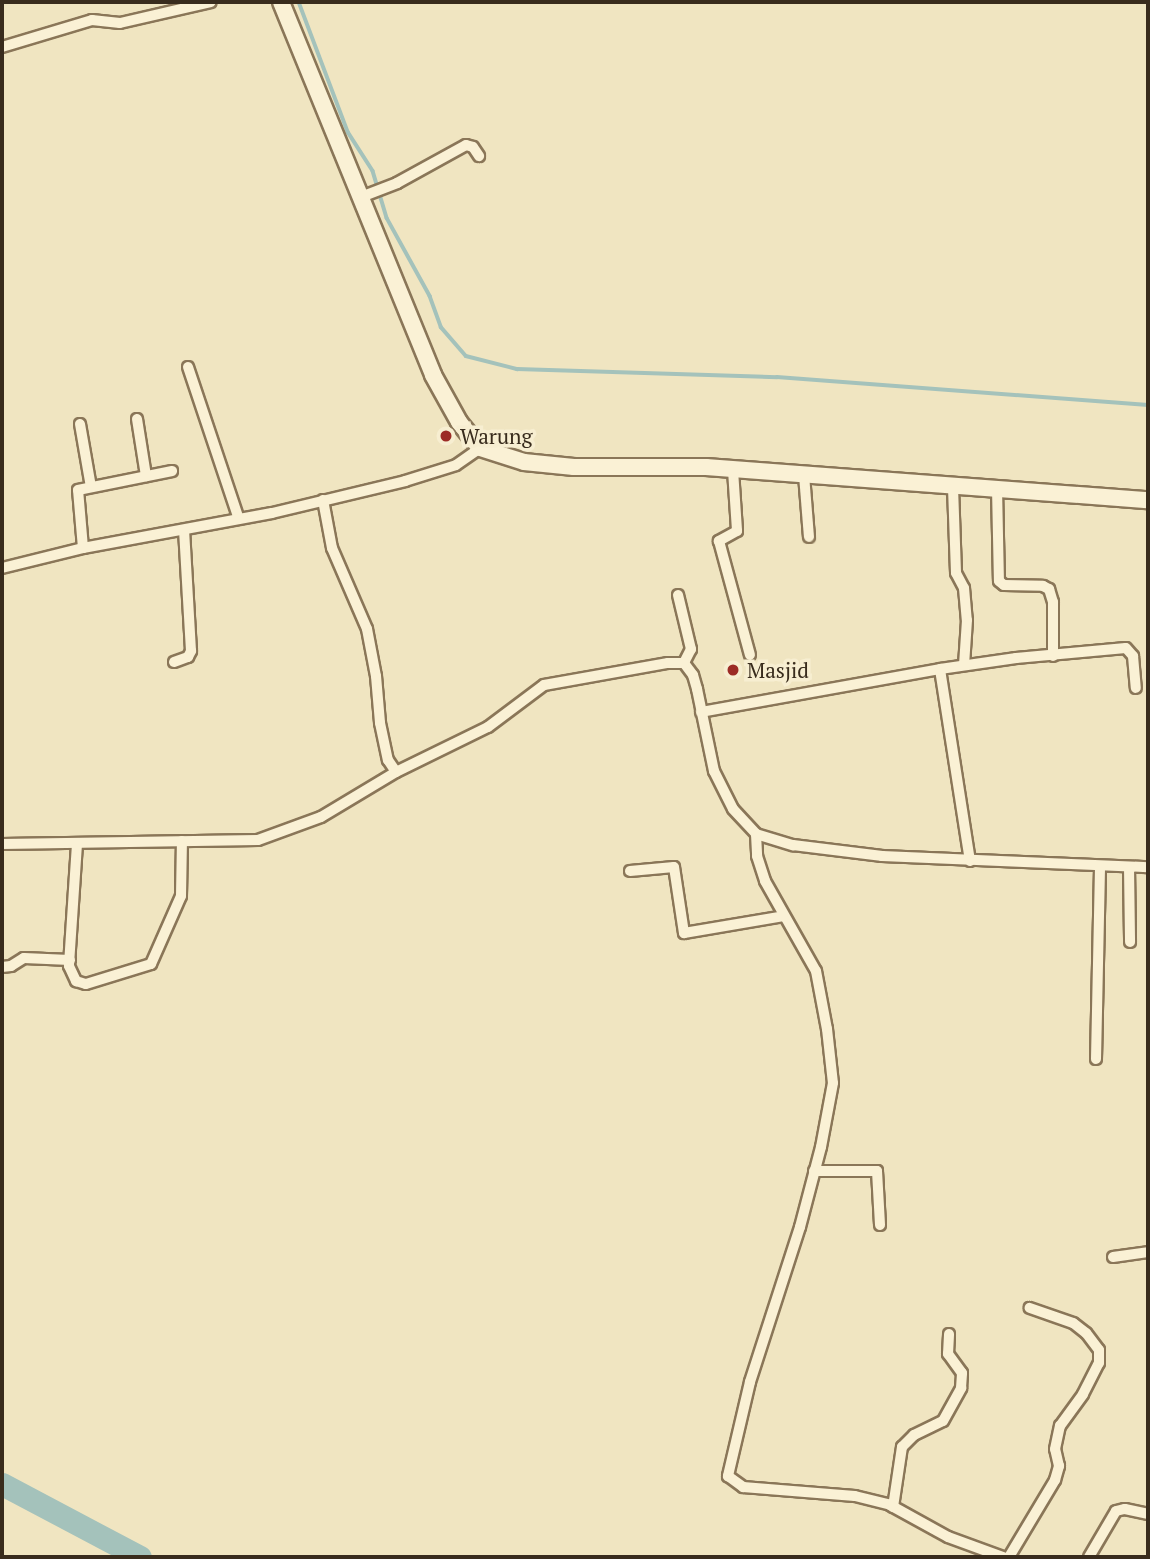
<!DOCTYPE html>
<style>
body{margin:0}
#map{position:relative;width:1150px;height:1559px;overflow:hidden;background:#f0e5c1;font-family:"PT Serif",serif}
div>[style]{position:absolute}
.stream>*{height:3.5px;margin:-1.75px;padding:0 1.75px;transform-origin:1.75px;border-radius:1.75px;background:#a4c2bb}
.river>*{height:23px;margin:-11.5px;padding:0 11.5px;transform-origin:11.5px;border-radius:11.5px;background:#a4c2bb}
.roads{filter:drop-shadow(2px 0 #8a7658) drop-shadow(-2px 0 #8a7658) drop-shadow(0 2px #8a7658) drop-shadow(0 -2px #8a7658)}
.street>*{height:10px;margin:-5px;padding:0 5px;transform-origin:5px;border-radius:5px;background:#faf1d5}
.secondary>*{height:16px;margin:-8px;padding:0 8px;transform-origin:8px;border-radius:8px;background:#faf1d5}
.dots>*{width:19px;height:19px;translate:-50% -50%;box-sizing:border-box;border:4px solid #f7eed1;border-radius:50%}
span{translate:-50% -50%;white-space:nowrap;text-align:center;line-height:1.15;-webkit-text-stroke:7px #f7eed1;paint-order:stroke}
.poi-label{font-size:21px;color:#392c1d}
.left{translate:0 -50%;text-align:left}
.frame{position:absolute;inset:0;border:4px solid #392c1d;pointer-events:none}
</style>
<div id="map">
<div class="stream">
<i style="left:299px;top:2px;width:139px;rotate:69.3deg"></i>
<i style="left:348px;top:132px;width:46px;rotate:57.3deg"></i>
<i style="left:373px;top:171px;width:49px;rotate:73.4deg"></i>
<i style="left:387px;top:218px;width:89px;rotate:61.1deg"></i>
<i style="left:430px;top:296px;width:33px;rotate:70deg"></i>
<i style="left:441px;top:327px;width:38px;rotate:49deg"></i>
<i style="left:466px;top:356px;width:53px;rotate:14.3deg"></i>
<i style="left:517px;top:369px;width:260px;rotate:1.8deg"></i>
<i style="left:777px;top:377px;width:372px;rotate:4.3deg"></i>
</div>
<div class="river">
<i style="left:2px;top:1484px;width:156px;rotate:27.9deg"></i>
</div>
<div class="roads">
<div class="street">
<i style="left:2px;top:47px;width:94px;rotate:-16.7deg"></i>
<i style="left:92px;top:20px;width:28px;rotate:6deg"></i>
<i style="left:120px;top:23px;width:93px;rotate:-13deg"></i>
<i style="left:361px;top:197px;width:39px;rotate:-21deg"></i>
<i style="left:397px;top:183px;width:79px;rotate:-28.8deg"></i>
<i style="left:466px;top:145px;width:7px;rotate:16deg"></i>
<i style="left:473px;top:147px;width:11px;rotate:56deg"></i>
<i style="left:188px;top:367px;width:160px;rotate:71.5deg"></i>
<i style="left:137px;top:419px;width:58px;rotate:81deg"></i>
<i style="left:80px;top:424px;width:64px;rotate:80.1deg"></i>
<i style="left:733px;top:470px;width:61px;rotate:86.2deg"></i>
<i style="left:737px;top:531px;width:21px;rotate:151deg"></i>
<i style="left:719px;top:541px;width:118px;rotate:74.8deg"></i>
<i style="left:804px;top:475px;width:62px;rotate:85.4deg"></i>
<i style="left:953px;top:487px;width:86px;rotate:88deg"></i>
<i style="left:956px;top:573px;width:17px;rotate:62deg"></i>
<i style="left:964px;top:588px;width:32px;rotate:85deg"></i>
<i style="left:967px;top:620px;width:45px;rotate:93.8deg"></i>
<i style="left:997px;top:488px;width:93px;rotate:88.8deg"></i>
<i style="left:999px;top:581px;width:6px;rotate:39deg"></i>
<i style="left:1004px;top:585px;width:39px;rotate:1deg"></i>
<i style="left:1043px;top:586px;width:7px;rotate:27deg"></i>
<i style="left:1049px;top:589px;width:14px;rotate:73deg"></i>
<i style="left:1053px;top:602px;width:54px;rotate:90deg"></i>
<i style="left:323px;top:500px;width:49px;rotate:79.4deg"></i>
<i style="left:332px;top:548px;width:88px;rotate:66.6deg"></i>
<i style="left:367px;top:629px;width:48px;rotate:79.2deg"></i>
<i style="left:376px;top:676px;width:47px;rotate:85.1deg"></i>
<i style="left:380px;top:723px;width:38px;rotate:78deg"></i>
<i style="left:388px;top:760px;width:14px;rotate:56deg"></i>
<i style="left:83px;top:548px;width:58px;rotate:-94.9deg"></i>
<i style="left:78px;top:490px;width:96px;rotate:-11.4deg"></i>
<i style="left:2px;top:568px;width:83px;rotate:-13.9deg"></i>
<i style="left:83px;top:548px;width:192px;rotate:-10.5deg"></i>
<i style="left:272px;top:513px;width:137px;rotate:-13.5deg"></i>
<i style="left:405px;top:481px;width:53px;rotate:-17.4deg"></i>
<i style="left:456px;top:465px;width:29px;rotate:-35deg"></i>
<i style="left:678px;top:595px;width:56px;rotate:76.5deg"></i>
<i style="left:691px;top:649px;width:16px;rotate:117deg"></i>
<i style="left:684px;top:663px;width:15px;rotate:53deg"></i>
<i style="left:693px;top:675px;width:15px;rotate:74deg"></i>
<i style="left:697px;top:689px;width:84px;rotate:78.3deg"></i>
<i style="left:714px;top:771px;width:42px;rotate:63.4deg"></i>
<i style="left:733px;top:809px;width:34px;rotate:47deg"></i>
<i style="left:756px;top:834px;width:39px;rotate:17deg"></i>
<i style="left:793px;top:845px;width:90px;rotate:7deg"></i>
<i style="left:882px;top:856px;width:266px;rotate:2.4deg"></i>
<i style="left:174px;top:662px;width:15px;rotate:-20deg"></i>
<i style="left:188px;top:657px;width:7px;rotate:-63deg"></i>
<i style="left:191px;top:651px;width:120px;rotate:-93.3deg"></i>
<i style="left:701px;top:712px;width:243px;rotate:-10.2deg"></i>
<i style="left:756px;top:834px;width:22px;rotate:87deg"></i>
<i style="left:757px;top:856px;width:26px;rotate:72deg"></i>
<i style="left:765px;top:881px;width:103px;rotate:60.5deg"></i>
<i style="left:816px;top:971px;width:59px;rotate:79.3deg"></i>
<i style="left:827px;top:1029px;width:54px;rotate:83.7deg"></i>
<i style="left:833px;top:1083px;width:65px;rotate:100.6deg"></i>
<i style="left:821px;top:1147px;width:83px;rotate:104.7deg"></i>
<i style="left:800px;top:1227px;width:163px;rotate:107.9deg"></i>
<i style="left:750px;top:1382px;width:97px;rotate:103.2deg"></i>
<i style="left:728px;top:1476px;width:19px;rotate:36deg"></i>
<i style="left:743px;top:1487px;width:112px;rotate:4.6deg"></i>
<i style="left:855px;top:1496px;width:36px;rotate:14deg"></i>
<i style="left:890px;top:1505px;width:66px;rotate:28.9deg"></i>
<i style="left:948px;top:1537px;width:59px;rotate:20deg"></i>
<i style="left:2px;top:844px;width:256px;rotate:-0.9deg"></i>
<i style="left:258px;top:840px;width:67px;rotate:-20.1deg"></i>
<i style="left:321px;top:817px;width:87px;rotate:-31deg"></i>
<i style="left:396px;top:772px;width:102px;rotate:-26.1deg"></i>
<i style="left:488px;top:727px;width:70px;rotate:-36.9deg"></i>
<i style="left:544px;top:685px;width:126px;rotate:-10.1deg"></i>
<i style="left:668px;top:663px;width:16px"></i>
<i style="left:77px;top:844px;width:122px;rotate:93.8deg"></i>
<i style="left:69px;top:966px;width:17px;rotate:65deg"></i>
<i style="left:76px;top:981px;width:10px;rotate:17deg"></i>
<i style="left:86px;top:984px;width:68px;rotate:-17.1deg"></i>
<i style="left:151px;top:964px;width:74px;rotate:-66.2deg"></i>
<i style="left:181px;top:896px;width:55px;rotate:-89deg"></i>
<i style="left:970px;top:861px;width:194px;rotate:-98.9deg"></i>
<i style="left:940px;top:669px;width:77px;rotate:-8.2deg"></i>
<i style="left:1016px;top:658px;width:110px;rotate:-5.2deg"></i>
<i style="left:1126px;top:648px;width:11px;rotate:49deg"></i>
<i style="left:1133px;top:656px;width:32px;rotate:85deg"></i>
<i style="left:1129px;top:867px;width:75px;rotate:89.2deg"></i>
<i style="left:630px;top:871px;width:44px;rotate:-5.2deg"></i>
<i style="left:674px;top:867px;width:67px;rotate:81.4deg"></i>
<i style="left:684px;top:933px;width:101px;rotate:-9.6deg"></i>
<i style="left:2px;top:967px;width:9px;rotate:-6deg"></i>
<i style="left:11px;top:966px;width:15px;rotate:-32deg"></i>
<i style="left:24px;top:958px;width:46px;rotate:2.5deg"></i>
<i style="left:1096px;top:1059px;width:192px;rotate:-88.8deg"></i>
<i style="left:814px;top:1171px;width:63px"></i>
<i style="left:877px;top:1171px;width:54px;rotate:86.8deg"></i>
<i style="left:1113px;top:1257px;width:35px;rotate:-8deg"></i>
<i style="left:893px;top:1507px;width:61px;rotate:-81.5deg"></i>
<i style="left:902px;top:1447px;width:17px;rotate:-45deg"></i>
<i style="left:914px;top:1435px;width:32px;rotate:-26deg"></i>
<i style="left:943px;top:1421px;width:38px;rotate:-61deg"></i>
<i style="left:961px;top:1388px;width:15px;rotate:-86deg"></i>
<i style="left:962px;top:1373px;width:24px;rotate:-126deg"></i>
<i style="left:948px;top:1354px;width:20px;rotate:-87deg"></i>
<i style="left:1009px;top:1557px;width:90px;rotate:-59.1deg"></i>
<i style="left:1055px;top:1480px;width:15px;rotate:-74deg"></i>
<i style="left:1059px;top:1466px;width:17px;rotate:-103deg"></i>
<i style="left:1055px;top:1449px;width:24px;rotate:-78deg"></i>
<i style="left:1060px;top:1426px;width:39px;rotate:-54deg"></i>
<i style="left:1083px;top:1394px;width:35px;rotate:-63deg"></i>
<i style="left:1099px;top:1363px;width:13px;rotate:-90deg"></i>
<i style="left:1099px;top:1350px;width:21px;rotate:-127deg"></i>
<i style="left:1086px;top:1333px;width:16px;rotate:-142deg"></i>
<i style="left:1073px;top:1323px;width:46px;rotate:-160.8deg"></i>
<i style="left:1089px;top:1557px;width:53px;rotate:-59.6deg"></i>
<i style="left:1116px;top:1511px;width:9px;rotate:-13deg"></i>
<i style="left:1125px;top:1509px;width:24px;rotate:12deg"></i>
</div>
<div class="secondary">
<i style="left:281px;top:2px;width:403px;rotate:67.8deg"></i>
<i style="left:433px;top:375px;width:54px;rotate:61deg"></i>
<i style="left:459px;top:422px;width:33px;rotate:51deg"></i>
<i style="left:480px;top:448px;width:46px;rotate:17.7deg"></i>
<i style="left:524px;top:462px;width:50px;rotate:5.7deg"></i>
<i style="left:574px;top:467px;width:132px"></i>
<i style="left:706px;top:467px;width:443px;rotate:4.3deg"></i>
</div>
</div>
<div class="dots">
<i style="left:446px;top:436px;background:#9c2b25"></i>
<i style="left:733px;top:670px;background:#9c2b25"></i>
</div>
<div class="poi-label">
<span class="left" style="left:460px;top:436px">Warung</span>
<span class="left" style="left:747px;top:670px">Masjid</span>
</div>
<div class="frame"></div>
</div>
